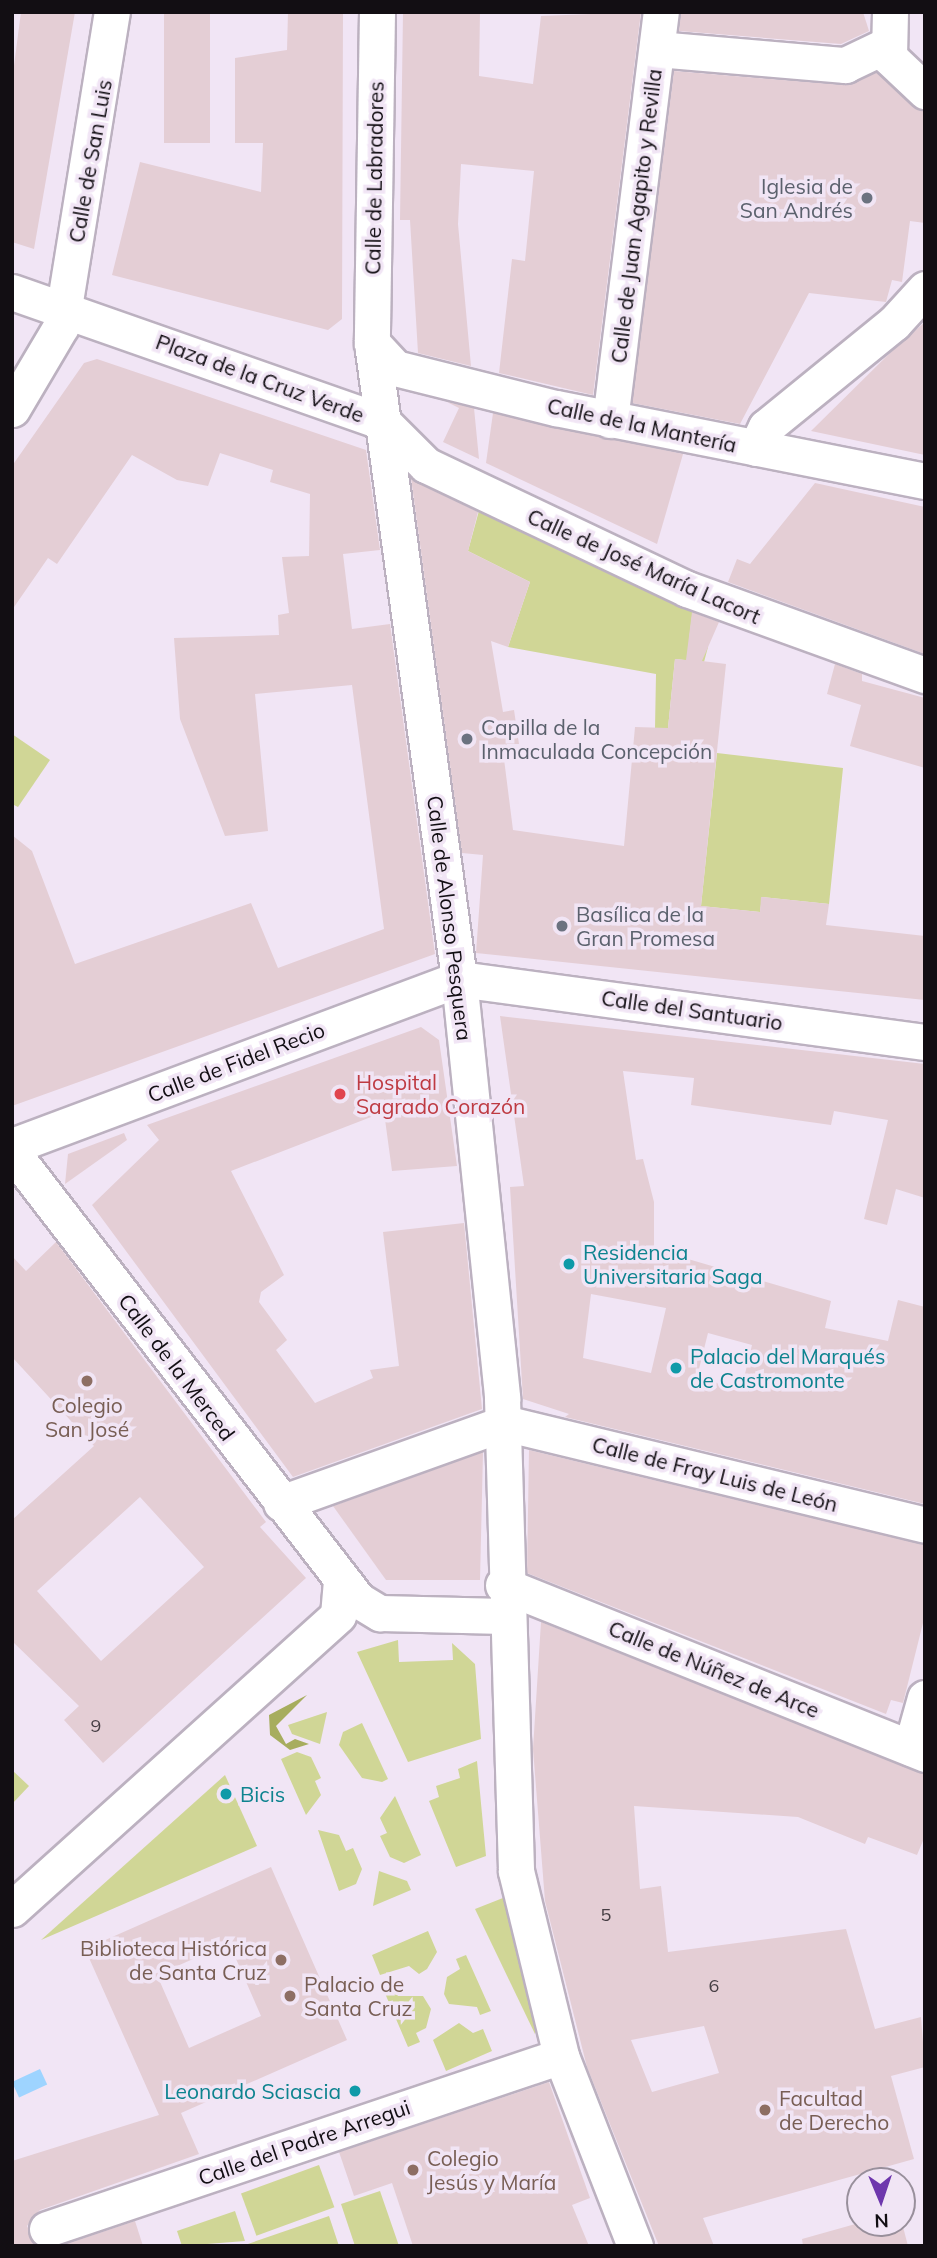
<!DOCTYPE html>
<meta charset="utf-8">
<style>
body{margin:0}
#map{position:relative;width:937px;height:2258px;overflow:hidden;background:#f1e5f5;font-family:Mulish,sans-serif}
div>[style]{position:absolute}
.green>*{inset:0;background:#d0d696;transform-origin:0 0}
.forest>*{inset:0;background:#a7ad5e}
.water>*{inset:0;background:#9ed4ff;transform-origin:0 0}
.building>*{inset:0;background:#e4ced5;transform-origin:0 0}
.roads{filter:drop-shadow(2px 0 #bcb1c0) drop-shadow(-2px 0 #bcb1c0) drop-shadow(0 2px #bcb1c0) drop-shadow(0 -2px #bcb1c0)}
.minor>*{height:35px;margin:-17.5px;padding:0 17.5px;transform-origin:17.5px;border-radius:17.5px;background:#fff}
.dots>*{width:19px;height:19px;translate:-50% -50%;box-sizing:border-box;border:4px solid #f1e5f5;border-radius:50%}
span{translate:-50% -50%;white-space:nowrap;text-align:center;line-height:1.15;-webkit-text-stroke:7px #f1e5f5;paint-order:stroke}
.number-label{font-size:18px;color:#463e44}
.number-label span{-webkit-text-stroke-width:0}
.street-label{font-size:21px;color:#120e13}
.worship-label{font-size:21px;color:#5b616d}
.right{translate:-100% -50%;text-align:right}
.left{translate:0 -50%;text-align:left}
.health-label{font-size:21px;color:#be3a42}
.culture-label{font-size:21px;color:#0d838f}
.education-label{font-size:21px;color:#785e54}
.frame{position:absolute;inset:0;border:14px solid #120e13;pointer-events:none}
.north{position:absolute;left:846px;top:2167px;width:70px;height:70px;box-sizing:border-box;background:#f1e5f5;border:2px solid #988f9b;border-radius:50%;rotate:178deg;font-size:19px;font-weight:700;line-height:28px;text-align:center;color:#120e13}
.north::after{content:'';display:block;margin:auto;width:24px;height:32px;background:#6e37ad;clip-path:polygon(50% 0,100% 100%,50% 72%,0 100%)}
</style>
<div id="map">
<div class="green">
<i style="clip-path:polygon(480px 507px,693px 608px,689px 640px,708px 647px,704px 662px,675px 659px,668px 728px,655px 728px,656px 674px,508px 647px,530px 582px,468px 551px)"></i>
<i style="clip-path:polygon(12px 734px,50px 760px,18px 807px,12px 804px)"></i>
<i style="clip-path:polygon(717px 753px,843px 768px,829px 904px,762px 897px,760px 912px,701px 906px)"></i>
<i style="clip-path:polygon(398px 1640px,399px 1662px,453px 1660px,452px 1643px,475px 1664px,481px 1739px,408px 1762px,357px 1652px)"></i>
<i style="clip-path:polygon(327px 1712px,320px 1744px,292px 1734px,288px 1725px)"></i>
<i style="clip-path:polygon(362px 1723px,388px 1779px,382px 1782px,362px 1778px,339px 1745px,343px 1732px)"></i>
<i style="clip-path:polygon(297px 1752px,311px 1757px,321px 1778px,315px 1781px,321px 1795px,306px 1815px,281px 1759px)"></i>
<i style="clip-path:polygon(477px 1761px,486px 1856px,456px 1867px,429px 1801px,439px 1797px,436px 1786px,460px 1778px,458px 1769px)"></i>
<i style="clip-path:polygon(12px 1770px,29px 1786px,12px 1804px)"></i>
<i style="clip-path:polygon(225px 1775px,257px 1846px,41px 1940px)"></i>
<i style="clip-path:polygon(395px 1796px,421px 1855px,404px 1863px,390px 1857px,380px 1836px,387px 1833px,380px 1818px)"></i>
<i style="clip-path:polygon(318px 1830px,339px 1835px,346px 1851px,353px 1848px,362px 1869px,356px 1884px,339px 1891px)"></i>
<i style="clip-path:polygon(379px 1871px,407px 1881px,411px 1890px,373px 1906px)"></i>
<i style="clip-path:polygon(508px 1896px,536px 2024px,535px 2034px,475px 1909px)"></i>
<i style="clip-path:polygon(428px 1931px,437px 1952px,427px 1969px,419px 1974px,409px 1966px,380px 1975px,372px 1955px)"></i>
<i style="clip-path:polygon(466px 1955px,491px 2011px,480px 2015px,477px 2007px,449px 2004px,444px 1994px,447px 1977px,460px 1969px,456px 1959px)"></i>
<i style="clip-path:polygon(394px 1987px,398px 1996px,423px 1996px,431px 2009px,426px 2028px,416px 2033px,420px 2042px,408px 2047px,384px 1991px)"></i>
<i style="clip-path:polygon(459px 2023px,473px 2033px,483px 2029px,492px 2051px,446px 2071px,433px 2040px)"></i>
<i style="left:319px;top:2165px;width:45px;height:83px;rotate:70deg"></i>
<i style="clip-path:polygon(380px 2191px,399px 2246px,355px 2246px,341px 2204px)"></i>
<i style="clip-path:polygon(235px 2211px,245px 2241px,182px 2246px,177px 2231px)"></i>
<i style="clip-path:polygon(329px 2216px,339px 2246px,242px 2246px)"></i>
</div>
<div class="forest">
<i style="clip-path:polygon(307px 1695px,276px 1726px,286px 1744px,295px 1739px,309px 1744px,290px 1750px,270px 1735px,269px 1715px)"></i>
</div>
<div class="water">
<i style="left:40px;top:2069px;width:17px;height:31px;rotate:65deg"></i>
</div>
<div class="building">
<i style="clip-path:polygon(21px 12px,75px 12px,34px 249px,12px 242px,12px 81px)"></i>
<i style="left:164px;top:12px;width:46px;height:131px"></i>
<i style="clip-path:polygon(288px 12px,343px 12px,342px 319px,328px 330px,112px 275px,140px 162px,261px 192px,263px 143px,235px 143px,235px 58px,287px 50px)"></i>
<i style="clip-path:polygon(403px 12px,480px 12px,479px 76px,533px 84px,541px 16px,641px 12px,593px 395px,499px 373px,512px 259px,525px 261px,534px 171px,461px 164px,458px 224px,471px 366px,418px 353px,410px 220px,400px 220px)"></i>
<i style="clip-path:polygon(681px 12px,863px 12px,869px 31px,841px 44px,679px 31px)"></i>
<i style="clip-path:polygon(674px 71px,843px 85px,876px 72px,925px 111px,925px 223px,910px 221px,902px 282px,892px 280px,886px 302px,809px 293px,740px 424px,632px 403px)"></i>
<i style="clip-path:polygon(925px 322px,925px 455px,811px 431px,895px 348px)"></i>
<i style="clip-path:polygon(97px 359px,366px 450px,380px 550px,343px 554px,352px 629px,390px 624px,435px 954px,12px 1106px,12px 835px,32px 851px,75px 964px,251px 903px,278px 968px,384px 929px,352px 685px,255px 694px,268px 831px,225px 836px,180px 719px,174px 638px,279px 635px,278px 615px,289px 613px,282px 557px,309px 556px,310px 494px,270px 482px,273px 470px,220px 453px,208px 486px,177px 480px,132px 455px,57px 564px,48px 558px,12px 610px,12px 466px,84px 363px)"></i>
<i style="clip-path:polygon(447px 402px,474px 408px,479px 459px,443px 442px,459px 408px)"></i>
<i style="clip-path:polygon(493px 413px,683px 454px,657px 544px,486px 463px)"></i>
<i style="clip-path:polygon(411px 478px,478px 512px,468px 551px,530px 582px,508px 647px,491px 641px,503px 712px,514px 710px,519px 744px,507px 744px,504px 759px,513px 830px,624px 846px,635px 727px,668px 728px,675px 659px,686px 660px,692px 612px,719px 622px,702px 661px,726px 664px,701px 906px,760px 912px,761px 897px,829px 904px,826px 925px,925px 936px,925px 1000px,476px 953px,483px 855px,462px 853px)"></i>
<i style="clip-path:polygon(815px 483px,925px 507px,925px 654px,728px 582px,737px 559px,750px 564px)"></i>
<i style="clip-path:polygon(835px 664px,862px 674px,862px 681px,925px 698px,925px 768px,850px 746px,861px 705px,827px 694px)"></i>
<i style="clip-path:polygon(evenodd,500px 1016px,925px 1064px,925px 1198px,896px 1189px,887px 1225px,864px 1219px,888px 1120px,834px 1111px,831px 1125px,691px 1105px,694px 1078px,623px 1071px,636px 1160px,643px 1159px,654px 1202px,654px 1249px,831px 1301px,825px 1328px,888px 1341px,898px 1300px,925px 1307px,925px 1504px,565px 1417px,569px 1414px,523px 1399px,510px 1187px,524px 1186px,500px 1016px,591px 1294px,666px 1308px,651px 1373px,583px 1358px,591px 1294px,500px 1016px,708px 1333px,752px 1345px,741px 1390px,697px 1377px,708px 1333px)"></i>
<i style="clip-path:polygon(421px 1027px,439px 1040px,457px 1166px,392px 1171px,384px 1112px,231px 1171px,284px 1275px,261px 1292px,259px 1302px,287px 1340px,276px 1350px,315px 1403px,373px 1378px,370px 1370px,399px 1366px,383px 1232px,464px 1223px,482px 1409px,293px 1477px,92px 1205px,159px 1140px,147px 1125px)"></i>
<i style="clip-path:polygon(124px 1133px,127px 1140px,65px 1184px,68px 1154px)"></i>
<i style="clip-path:polygon(evenodd,56px 1242px,266px 1522px,260px 1527px,306px 1578px,103px 1763px,64px 1720px,79px 1706px,12px 1641px,12px 1520px,94px 1446px,12px 1357px,12px 1256px,26px 1271px,56px 1242px,140px 1497px,204px 1567px,101px 1661px,37px 1591px,140px 1497px)"></i>
<i style="clip-path:polygon(529px 1450px,925px 1545px,925px 1615px,903px 1703px,891px 1700px,886px 1714px,527px 1573px)"></i>
<i style="clip-path:polygon(483px 1452px,480px 1580px,386px 1580px,333px 1506px)"></i>
<i style="clip-path:polygon(evenodd,541px 1622px,925px 1774px,925px 1836px,917px 1855px,868px 1837px,865px 1844px,798px 1817px,634px 1806px,640px 1889px,661px 1886px,668px 1952px,846px 1929px,875px 2029px,921px 2017px,925px 2067px,891px 2076px,914px 2159px,703px 2218px,714px 2246px,659px 2246px,587px 2067px,545px 1901px,533px 1749px,541px 1622px,704px 2026px,719px 2073px,652px 2092px,631px 2040px,704px 2026px)"></i>
<i style="clip-path:polygon(evenodd,271px 1867px,347px 2040px,181px 2113px,199px 2154px,40px 2210px,27px 2226px,37px 2246px,12px 2246px,12px 2161px,159px 2115px,85px 1949px,271px 1867px,229px 1943px,261px 2016px,189px 2048px,157px 1975px,229px 1943px)"></i>
<i style="clip-path:polygon(549px 2082px,590px 2198px,572px 2205px,589px 2246px,413px 2246px,392px 2183px,354px 2196px,339px 2152px)"></i>
<i style="clip-path:polygon(135px 2221px,143px 2246px,60px 2246px)"></i>
<i style="clip-path:polygon(859px 2223px,902px 2223px,908px 2246px,803px 2246px,802px 2239px)"></i>
</div>
<div class="roads">
<div class="minor">
<i style="left:377px;top:12px;width:331px;rotate:90.9deg"></i>
<i style="left:372px;top:343px;width:642px;rotate:82.21deg"></i>
<i style="left:459px;top:979px;width:421px;rotate:84.1deg"></i>
<i style="left:502px;top:1398px;width:473px;rotate:88.3deg"></i>
<i style="left:516px;top:1871px;width:190px;rotate:76.3deg"></i>
<i style="left:561px;top:2056px;width:204px;rotate:68.7deg"></i>
<i style="left:890px;top:12px;width:45px;rotate:91.3deg"></i>
<i style="left:889px;top:57px;width:50px;rotate:43.4deg"></i>
<i style="left:657px;top:49px;width:189px;rotate:4.9deg"></i>
<i style="left:845px;top:65px;width:47px;rotate:-25.5deg"></i>
<i style="left:12px;top:292px;width:393px;rotate:19.3deg"></i>
<i style="left:383px;top:422px;width:61px;rotate:45deg"></i>
<i style="left:426px;top:465px;width:289px;rotate:25.4deg"></i>
<i style="left:687px;top:589px;width:253px;rotate:19.9deg"></i>
<i style="left:372px;top:343px;width:34px;rotate:47deg"></i>
<i style="left:395px;top:368px;width:166px;rotate:14deg"></i>
<i style="left:556px;top:408px;width:376px;rotate:11.2deg"></i>
<i style="left:12px;top:409px;width:96px;rotate:-59.4deg"></i>
<i style="left:61px;top:326px;width:318px;rotate:-80.8deg"></i>
<i style="left:610px;top:420px;width:411px;rotate:-82.9deg"></i>
<i style="left:756px;top:448px;width:23px;rotate:-65deg"></i>
<i style="left:766px;top:427px;width:165px;rotate:-39.1deg"></i>
<i style="left:894px;top:323px;width:46px;rotate:-47.6deg"></i>
<i style="left:12px;top:1146px;width:477px;rotate:-20.5deg"></i>
<i style="left:459px;top:979px;width:470px;rotate:7.7deg"></i>
<i style="left:12px;top:1152px;width:566px;rotate:52.32deg"></i>
<i style="left:358px;top:1600px;width:26px;rotate:31deg"></i>
<i style="left:380px;top:1613px;width:124px;rotate:1.4deg"></i>
<i style="left:504px;top:1423px;width:433px;rotate:13.6deg"></i>
<i style="left:281px;top:1503px;width:237px;rotate:-19.7deg"></i>
<i style="left:503px;top:1585px;width:455px;rotate:21.8deg"></i>
<i style="left:911px;top:1748px;width:52px;rotate:-74.4deg"></i>
<i style="left:12px;top:1909px;width:439px;rotate:-42deg"></i>
<i style="left:338px;top:1615px;width:32px;rotate:-85deg"></i>
<i style="left:47px;top:2229px;width:542px;rotate:-18.6deg"></i>
</div>
</div>
<div class="dots">
<i style="left:867px;top:198px;background:#6b7280"></i>
<i style="left:467px;top:739px;background:#6b7280"></i>
<i style="left:562px;top:926px;background:#6b7280"></i>
<i style="left:340px;top:1094px;background:#e0444e"></i>
<i style="left:569px;top:1264px;background:#0f9aa8"></i>
<i style="left:676px;top:1368px;background:#0f9aa8"></i>
<i style="left:87px;top:1381px;background:#8d6e63"></i>
<i style="left:226px;top:1794px;background:#0f9aa8"></i>
<i style="left:281px;top:1960px;background:#8d6e63"></i>
<i style="left:290px;top:1996px;background:#8d6e63"></i>
<i style="left:355px;top:2091px;background:#0f9aa8"></i>
<i style="left:765px;top:2110px;background:#8d6e63"></i>
<i style="left:413px;top:2170px;background:#8d6e63"></i>
</div>
<div class="number-label">
<span style="left:96px;top:1726px">9</span>
<span style="left:606px;top:1915px">5</span>
<span style="left:714px;top:1986px">6</span>
</div>
<div class="street-label">
<span style="left:90px;top:161px;rotate:-80deg">Calle de San Luis</span>
<span style="left:374px;top:178px;rotate:-89deg">Calle de Labradores</span>
<span style="left:636px;top:216px;rotate:-83deg">Calle de Juan Agapito y Revilla</span>
<span style="left:260px;top:378px;rotate:20deg">Plaza de la Cruz Verde</span>
<span style="left:642px;top:425px;rotate:12deg">Calle de la Mantería</span>
<span style="left:644px;top:566px;rotate:24deg">Calle de José María Lacort</span>
<span style="left:450px;top:918px;rotate:83deg">Calle de Alonso Pesquera</span>
<span style="left:692px;top:1010px;rotate:8deg">Calle del Santuario</span>
<span style="left:236px;top:1062px;rotate:-21deg">Calle de Fidel Recio</span>
<span style="left:177px;top:1367px;rotate:53deg">Calle de la Merced</span>
<span style="left:715px;top:1474px;rotate:14deg">Calle de Fray Luis de León</span>
<span style="left:714px;top:1669px;rotate:22deg">Calle de Núñez de Arce</span>
<span style="left:304px;top:2142px;rotate:-19deg">Calle del Padre Arregui</span>
</div>
<div class="worship-label">
<span class="right" style="left:853px;top:198px">Iglesia de<br>San Andrés</span>
<span class="left" style="left:481px;top:739px">Capilla de la<br>Inmaculada Concepción</span>
<span class="left" style="left:576px;top:926px">Basílica de la<br>Gran Promesa</span>
</div>
<div class="health-label">
<span class="left" style="left:356px;top:1094px">Hospital<br>Sagrado Corazón</span>
</div>
<div class="culture-label">
<span class="left" style="left:583px;top:1264px">Residencia<br>Universitaria Saga</span>
<span class="left" style="left:690px;top:1368px">Palacio del Marqués<br>de Castromonte</span>
<span class="left" style="left:240px;top:1794px">Bicis</span>
<span class="right" style="left:341px;top:2091px">Leonardo Sciascia</span>
</div>
<div class="education-label">
<span style="left:87px;top:1417px">Colegio<br>San José</span>
<span class="right" style="left:267px;top:1960px">Biblioteca Histórica<br>de Santa Cruz</span>
<span class="left" style="left:304px;top:1996px">Palacio de<br>Santa Cruz</span>
<span class="left" style="left:779px;top:2110px">Facultad<br>de Derecho</span>
<span class="left" style="left:427px;top:2170px">Colegio<br>Jesús y María</span>
</div>
<div class="frame"></div>
<div class="north">N</div>
</div>
